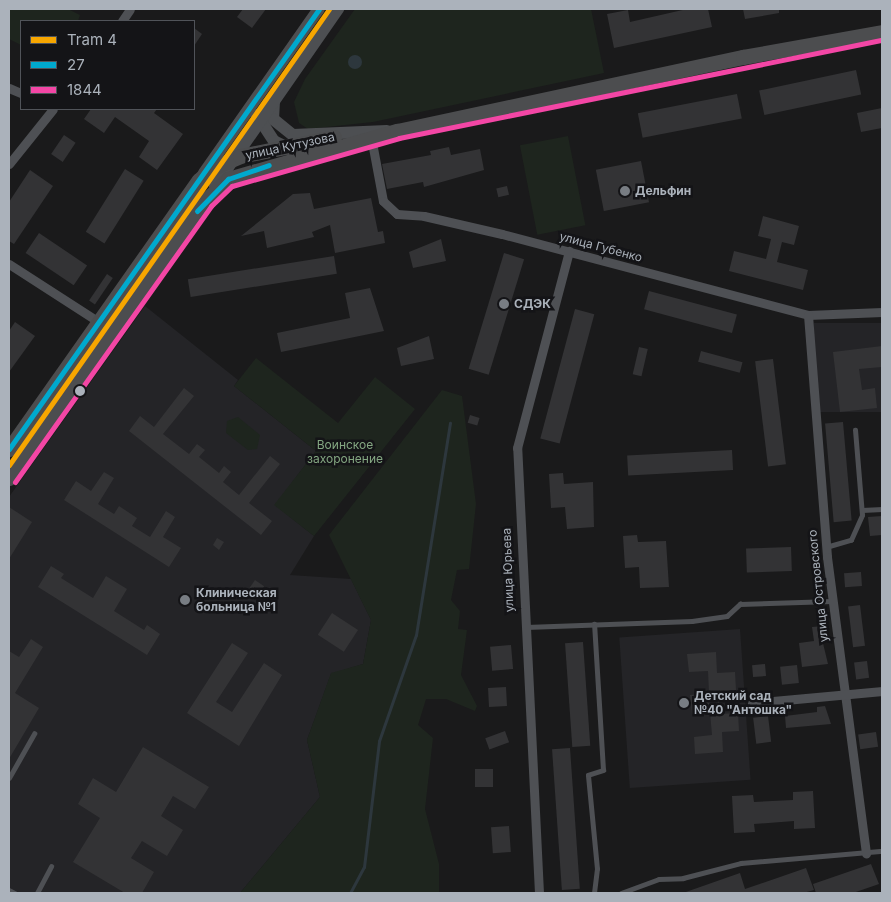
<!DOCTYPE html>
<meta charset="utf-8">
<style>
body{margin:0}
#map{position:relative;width:891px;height:902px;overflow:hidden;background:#1a1a1b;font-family:Inter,sans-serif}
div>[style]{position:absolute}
.built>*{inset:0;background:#242427;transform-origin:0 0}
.green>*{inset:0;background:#1e251e;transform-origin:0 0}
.water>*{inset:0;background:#2d373d}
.round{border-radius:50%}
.stream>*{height:3px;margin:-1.5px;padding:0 1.5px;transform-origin:1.5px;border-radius:1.5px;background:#2d373d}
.building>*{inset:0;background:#333335;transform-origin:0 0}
.lane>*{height:4.5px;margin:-2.25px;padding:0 2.25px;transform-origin:2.25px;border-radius:2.25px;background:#4e5054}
.street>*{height:9px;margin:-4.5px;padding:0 4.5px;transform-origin:4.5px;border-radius:4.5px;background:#4e5054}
.secondary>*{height:12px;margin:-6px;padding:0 6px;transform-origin:6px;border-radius:6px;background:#4d4f52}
.primary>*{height:15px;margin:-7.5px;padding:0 7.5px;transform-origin:7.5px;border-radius:7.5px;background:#4c4d4f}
.bus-1>*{height:5px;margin:-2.5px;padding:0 2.5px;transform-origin:2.5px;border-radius:2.5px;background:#00a9ce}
.bus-2>*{height:5px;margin:-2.5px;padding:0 2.5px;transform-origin:2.5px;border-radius:2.5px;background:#f346a5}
.tram-1>*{height:5px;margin:-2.5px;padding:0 2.5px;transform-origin:2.5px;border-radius:2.5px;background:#f7a600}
.dots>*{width:14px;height:14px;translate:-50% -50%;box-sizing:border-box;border:2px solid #141417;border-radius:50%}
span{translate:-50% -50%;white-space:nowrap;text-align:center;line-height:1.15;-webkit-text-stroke:5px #141417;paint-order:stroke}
.street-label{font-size:12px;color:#abb2bb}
.poi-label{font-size:12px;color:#abb2bb;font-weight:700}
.left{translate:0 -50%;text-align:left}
.park-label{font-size:12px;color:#84a782}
.frame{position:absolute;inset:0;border:10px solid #abb2bb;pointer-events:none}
.legend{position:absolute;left:20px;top:20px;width:175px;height:90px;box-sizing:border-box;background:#141417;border:1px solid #505359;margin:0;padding:6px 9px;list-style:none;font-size:15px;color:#abb2bb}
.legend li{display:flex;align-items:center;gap:10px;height:25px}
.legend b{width:25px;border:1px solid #505359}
</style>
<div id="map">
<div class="built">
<i style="clip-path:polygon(145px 306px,238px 380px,234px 386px,316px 451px,275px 505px,314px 536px,290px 575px,351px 579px,371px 620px,363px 664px,331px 674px,307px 740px,320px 797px,240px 893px,9px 893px,9px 497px)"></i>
<i style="left:882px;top:323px;width:89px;height:68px;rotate:90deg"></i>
<i style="left:740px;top:629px;width:151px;height:121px;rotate:86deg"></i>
</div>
<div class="green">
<i style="clip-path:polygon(9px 9px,68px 9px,80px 15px,78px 21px,21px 21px,21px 45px,9px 39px)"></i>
<i style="clip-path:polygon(355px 9px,591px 9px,604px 73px,373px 122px,308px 129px,299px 123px,294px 102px,305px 79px)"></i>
<i style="left:568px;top:136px;width:91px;height:49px;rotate:79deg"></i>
<i style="clip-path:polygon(256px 358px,338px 423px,375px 377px,415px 409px,314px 536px,274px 505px,316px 451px,234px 386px)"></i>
<i style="clip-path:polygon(442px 390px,462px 396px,476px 504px,469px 569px,457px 570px,451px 600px,460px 611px,458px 629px,467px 630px,461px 675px,477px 706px,475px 711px,446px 699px,426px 699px,418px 725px,433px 738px,425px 809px,439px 864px,439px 893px,240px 893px,320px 797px,307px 740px,331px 673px,363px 664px,371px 620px,329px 535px)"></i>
<i style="clip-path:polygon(238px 417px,260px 435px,257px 449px,248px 450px,226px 433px,227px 421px)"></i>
</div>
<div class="water">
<i class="round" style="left:348px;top:55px;width:14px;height:14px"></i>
</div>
<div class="stream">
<i style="left:350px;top:893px;width:30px;rotate:-62deg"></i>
<i style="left:364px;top:867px;width:127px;rotate:-83.2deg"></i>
<i style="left:379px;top:741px;width:112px;rotate:-70.8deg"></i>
<i style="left:416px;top:635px;width:215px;rotate:-80.9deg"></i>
</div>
<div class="building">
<i style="clip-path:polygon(243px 9px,266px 9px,252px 28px,237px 17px)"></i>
<i style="clip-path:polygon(687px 9px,708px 9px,712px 27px,614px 48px,607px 14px,628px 10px,630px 22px)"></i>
<i style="clip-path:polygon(743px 9px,779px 9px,779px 13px,745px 19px)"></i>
<i style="clip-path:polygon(194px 28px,202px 34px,194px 46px)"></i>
<i style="left:856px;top:70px;width:25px;height:99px;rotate:78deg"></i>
<i style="left:737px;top:94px;width:25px;height:101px;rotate:79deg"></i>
<i style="clip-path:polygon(882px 108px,882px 128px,861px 132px,857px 113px)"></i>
<i style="clip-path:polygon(91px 109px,157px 109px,154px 113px,183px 134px,157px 170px,139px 157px,149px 141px,115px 117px,104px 133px,84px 119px)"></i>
<i style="left:64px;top:135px;width:14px;height:23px;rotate:34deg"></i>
<i style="clip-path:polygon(449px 147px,451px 155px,480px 149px,484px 170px,424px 187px,423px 182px,387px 189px,382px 164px,431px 155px,430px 151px)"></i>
<i style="left:641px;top:161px;width:42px;height:46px;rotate:79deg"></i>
<i style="left:125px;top:169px;width:22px;height:74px;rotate:32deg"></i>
<i style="clip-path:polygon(30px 170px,53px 186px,14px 244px,9px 241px,9px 202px)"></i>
<i style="left:507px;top:186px;width:9px;height:11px;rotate:77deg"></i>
<i style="clip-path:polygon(310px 193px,314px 209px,371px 198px,378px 232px,383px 231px,385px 243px,335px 253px,330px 225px,312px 232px,314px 237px,267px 248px,264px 231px,241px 236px,293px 194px)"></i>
<i style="clip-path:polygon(763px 216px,799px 226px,794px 245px,782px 242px,777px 262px,808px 270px,803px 290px,729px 271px,734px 251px,766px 259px,771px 239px,758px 236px)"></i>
<i style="left:39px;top:233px;width:58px;height:24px;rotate:34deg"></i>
<i style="clip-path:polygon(441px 239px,446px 261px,413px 268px,409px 252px)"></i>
<i style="left:504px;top:253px;width:21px;height:121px;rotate:17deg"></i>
<i style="left:334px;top:256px;width:18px;height:148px;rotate:81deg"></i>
<i style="left:107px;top:274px;width:7px;height:32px;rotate:34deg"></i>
<i style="clip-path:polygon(370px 288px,384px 331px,281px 352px,277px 333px,350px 318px,345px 293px)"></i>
<i style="left:649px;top:291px;width:91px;height:19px;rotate:15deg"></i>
<i style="left:575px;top:309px;width:20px;height:134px;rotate:15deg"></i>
<i style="clip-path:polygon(15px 322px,35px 336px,9px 372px,9px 331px)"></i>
<i style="clip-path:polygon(429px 336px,434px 359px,401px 366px,397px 348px)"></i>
<i style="clip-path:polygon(882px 346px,882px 367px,859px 369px,862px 390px,875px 388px,877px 408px,840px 412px,833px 352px)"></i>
<i style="left:639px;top:347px;width:9px;height:28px;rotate:13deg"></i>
<i style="left:701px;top:351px;width:43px;height:11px;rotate:15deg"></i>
<i style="left:773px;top:359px;width:106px;height:18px;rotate:83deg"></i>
<i style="clip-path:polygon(184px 388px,194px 396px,163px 434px,189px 454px,197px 444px,205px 450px,199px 457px,219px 473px,224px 466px,231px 472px,223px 482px,239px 495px,270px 456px,280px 464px,249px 503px,272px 521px,261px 535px,129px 431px,140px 416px,154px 427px)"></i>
<i style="left:470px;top:415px;width:10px;height:8px;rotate:17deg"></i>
<i style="left:843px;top:422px;width:99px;height:18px;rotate:85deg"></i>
<i style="left:732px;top:450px;width:20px;height:105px;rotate:87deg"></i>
<i style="clip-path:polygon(104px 472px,114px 478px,98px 504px,114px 514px,119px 506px,137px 518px,132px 526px,150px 537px,166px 511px,175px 517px,163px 537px,181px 548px,169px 567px,64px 500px,76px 481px,91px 491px)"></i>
<i style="clip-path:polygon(563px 473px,564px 484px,593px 482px,594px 527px,567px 529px,565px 507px,551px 508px,549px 474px)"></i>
<i style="clip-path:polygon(9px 507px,32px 522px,9px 559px)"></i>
<i style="clip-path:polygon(882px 516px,882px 535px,870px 536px,868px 517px)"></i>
<i style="clip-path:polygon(637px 535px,638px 542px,666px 541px,669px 587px,640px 588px,639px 567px,625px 568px,623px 536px)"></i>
<i style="clip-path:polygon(217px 538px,224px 542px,219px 550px,213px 545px)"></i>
<i style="left:791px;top:547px;width:24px;height:45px;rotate:88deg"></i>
<i style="clip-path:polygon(51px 566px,64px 574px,61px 578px,93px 598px,106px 576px,127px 589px,114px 611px,144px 630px,147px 625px,160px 634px,147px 655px,38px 587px)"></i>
<i style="left:861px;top:572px;width:14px;height:17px;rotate:86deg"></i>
<i style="left:255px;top:580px;width:11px;height:11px;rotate:34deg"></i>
<i style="left:860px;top:605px;width:41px;height:12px;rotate:83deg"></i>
<i style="left:332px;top:613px;width:31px;height:26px;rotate:33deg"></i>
<i style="clip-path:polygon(824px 626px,826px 634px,821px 635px,828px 664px,802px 667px,799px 643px,814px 641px,812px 627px)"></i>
<i style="clip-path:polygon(31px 639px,43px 647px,15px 693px,39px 708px,9px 759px,9px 651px,19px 657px)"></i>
<i style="left:583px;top:642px;width:104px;height:18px;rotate:86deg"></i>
<i style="clip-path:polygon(232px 643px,248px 653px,216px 702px,232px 712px,264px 663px,282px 675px,239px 746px,187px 713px)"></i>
<i style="left:511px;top:645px;width:24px;height:21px;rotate:85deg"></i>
<i style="clip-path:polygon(716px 652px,717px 673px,735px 672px,736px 690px,719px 692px,720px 714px,738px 713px,739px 731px,722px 732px,723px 752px,695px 754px,694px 737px,712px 735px,710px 712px,692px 714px,690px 695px,709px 693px,708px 671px,689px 672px,687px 654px)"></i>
<i style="left:867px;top:661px;width:17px;height:13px;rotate:83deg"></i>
<i style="left:765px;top:664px;width:12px;height:13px;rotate:85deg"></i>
<i style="left:797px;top:665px;width:18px;height:17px;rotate:84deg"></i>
<i style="left:506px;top:687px;width:19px;height:18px;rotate:87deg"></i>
<i style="clip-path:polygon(825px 706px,831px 724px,786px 728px,785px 716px,817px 712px,817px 707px)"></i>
<i style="left:768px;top:716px;width:26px;height:15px;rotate:83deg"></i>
<i style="left:505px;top:731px;width:12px;height:21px;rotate:70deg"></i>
<i style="left:876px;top:732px;width:15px;height:18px;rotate:82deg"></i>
<i style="clip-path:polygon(143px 747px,209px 787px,195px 809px,173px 796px,161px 816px,183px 830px,167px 856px,142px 841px,131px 858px,154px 872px,142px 893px,125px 893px,73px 862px,100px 818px,78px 804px,93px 778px,116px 792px)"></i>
<i style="left:570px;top:748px;width:141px;height:18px;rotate:86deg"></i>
<i style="left:475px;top:769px;width:18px;height:18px"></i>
<i style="clip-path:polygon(813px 791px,815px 828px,794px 829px,794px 821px,754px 824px,755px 832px,734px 833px,732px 796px,753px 795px,754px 802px,793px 800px,793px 792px)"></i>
<i style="left:509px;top:826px;width:26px;height:18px;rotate:86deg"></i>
<i style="clip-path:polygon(871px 864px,879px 884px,853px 893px,816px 893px,813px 884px)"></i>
<i style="clip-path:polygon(806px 868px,814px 890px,803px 893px,683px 893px,740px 873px,745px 889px)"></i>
</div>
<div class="lane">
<i style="left:862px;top:510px;width:20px;rotate:-3deg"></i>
<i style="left:826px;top:547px;width:26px;rotate:-16deg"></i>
<i style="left:851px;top:540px;width:27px;rotate:-66deg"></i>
<i style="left:862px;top:515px;width:85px;rotate:-94.7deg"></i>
<i style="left:526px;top:627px;width:166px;rotate:-2.1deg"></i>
<i style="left:692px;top:621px;width:35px;rotate:-8deg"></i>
<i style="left:727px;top:616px;width:18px;rotate:-43deg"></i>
<i style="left:740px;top:604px;width:92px;rotate:-1.9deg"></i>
<i style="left:9px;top:778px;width:51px;rotate:-60.4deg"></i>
<i style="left:9px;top:890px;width:7px;rotate:27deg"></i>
<i style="left:37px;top:893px;width:30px;rotate:-62deg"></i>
<i style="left:594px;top:893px;width:24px;rotate:-83deg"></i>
<i style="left:597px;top:869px;width:94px;rotate:-95.5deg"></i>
<i style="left:588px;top:775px;width:16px;rotate:-18deg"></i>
<i style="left:603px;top:770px;width:146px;rotate:-93.5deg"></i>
<i style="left:621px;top:893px;width:40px;rotate:-20.2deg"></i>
<i style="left:659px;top:879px;width:24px;rotate:-2deg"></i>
<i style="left:683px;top:878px;width:60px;rotate:-14.5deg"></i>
<i style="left:741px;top:863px;width:142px;rotate:-4.9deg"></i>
</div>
<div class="street">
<i style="left:122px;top:21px;width:14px;rotate:-56deg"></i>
<i style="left:9px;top:88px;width:13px;rotate:23deg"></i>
<i style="left:371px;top:137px;width:65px;rotate:79.4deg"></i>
<i style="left:383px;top:201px;width:19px;rotate:43deg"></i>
<i style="left:397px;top:214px;width:27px;rotate:4deg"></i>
<i style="left:424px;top:216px;width:80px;rotate:13deg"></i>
<i style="left:502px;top:234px;width:317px;rotate:14.8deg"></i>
<i style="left:808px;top:315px;width:74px;rotate:-2.3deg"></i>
<i style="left:9px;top:164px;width:70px;rotate:-51.3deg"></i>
<i style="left:9px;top:264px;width:124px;rotate:32.8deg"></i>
<i style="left:808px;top:315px;width:243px;rotate:85.5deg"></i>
<i style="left:827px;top:557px;width:299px;rotate:82.5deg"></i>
<i style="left:752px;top:703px;width:131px;rotate:-5.3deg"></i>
<i style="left:539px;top:893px;width:446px;rotate:-92.8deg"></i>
<i style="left:517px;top:448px;width:204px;rotate:-75.2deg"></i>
</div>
<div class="secondary">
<i style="left:274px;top:101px;width:18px;rotate:93deg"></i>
<i style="left:273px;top:119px;width:26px;rotate:39deg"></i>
<i style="left:293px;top:135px;width:94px;rotate:-2.4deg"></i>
<i style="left:257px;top:115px;width:31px;rotate:57deg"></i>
<i style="left:274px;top:141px;width:18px;rotate:27deg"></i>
<i style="left:204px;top:173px;width:200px;rotate:-55deg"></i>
<i style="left:215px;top:186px;width:216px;rotate:-55.2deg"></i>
</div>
<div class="primary">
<i style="left:9px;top:449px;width:329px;rotate:-54.8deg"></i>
<i style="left:199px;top:180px;width:18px;rotate:-43deg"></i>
<i style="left:212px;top:168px;width:30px;rotate:-23deg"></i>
<i style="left:240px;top:156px;width:96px;rotate:-11.4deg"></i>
<i style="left:9px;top:478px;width:339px;rotate:-54.7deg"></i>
<i style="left:205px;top:201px;width:32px;rotate:-44deg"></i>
<i style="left:228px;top:179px;width:176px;rotate:-15.9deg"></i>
<i style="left:397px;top:131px;width:354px;rotate:-12.1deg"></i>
<i style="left:743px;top:57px;width:141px;rotate:-10.2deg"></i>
</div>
<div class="bus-1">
<i style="left:197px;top:211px;width:45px;rotate:-45.9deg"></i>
<i style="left:228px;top:179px;width:43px;rotate:-18.9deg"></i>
<i style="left:9px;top:449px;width:538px;rotate:-54.83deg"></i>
</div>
<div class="bus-2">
<i style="left:15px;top:482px;width:339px;rotate:-54.6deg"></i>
<i style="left:211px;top:206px;width:29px;rotate:-44deg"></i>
<i style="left:232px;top:186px;width:174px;rotate:-16deg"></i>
<i style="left:399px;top:138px;width:493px;rotate:-11.5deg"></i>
</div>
<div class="tram-1">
<i style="left:9px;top:465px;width:557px;rotate:-54.94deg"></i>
</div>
<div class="dots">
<i style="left:625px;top:191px;background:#787d83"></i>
<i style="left:504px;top:304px;background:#787d83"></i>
<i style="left:80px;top:391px;background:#abb2bb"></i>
<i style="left:185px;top:600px;background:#787d83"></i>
<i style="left:684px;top:703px;background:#787d83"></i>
</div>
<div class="street-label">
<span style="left:290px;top:146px;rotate:-12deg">улица Кутузова</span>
<span style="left:601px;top:247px;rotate:15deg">улица Губенко</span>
<span style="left:508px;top:570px;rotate:-92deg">улица Юрьева</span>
<span style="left:818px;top:586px;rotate:-96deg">улица Островского</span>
</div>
<div class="poi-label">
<span class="left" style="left:635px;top:191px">Дельфин</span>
<span class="left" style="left:514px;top:304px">СДЭК</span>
<span class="left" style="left:196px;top:600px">Клиническая<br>больница №1</span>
<span class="left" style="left:694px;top:703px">Детский сад<br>№40 "Антошка"</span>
</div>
<div class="park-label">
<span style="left:345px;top:452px">Воинское<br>захоронение</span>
</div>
<div class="frame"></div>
<ul class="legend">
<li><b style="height:6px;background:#f7a600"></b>Tram 4</li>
<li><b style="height:6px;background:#00a9ce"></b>27</li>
<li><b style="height:6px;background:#f346a5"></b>1844</li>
</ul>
</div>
